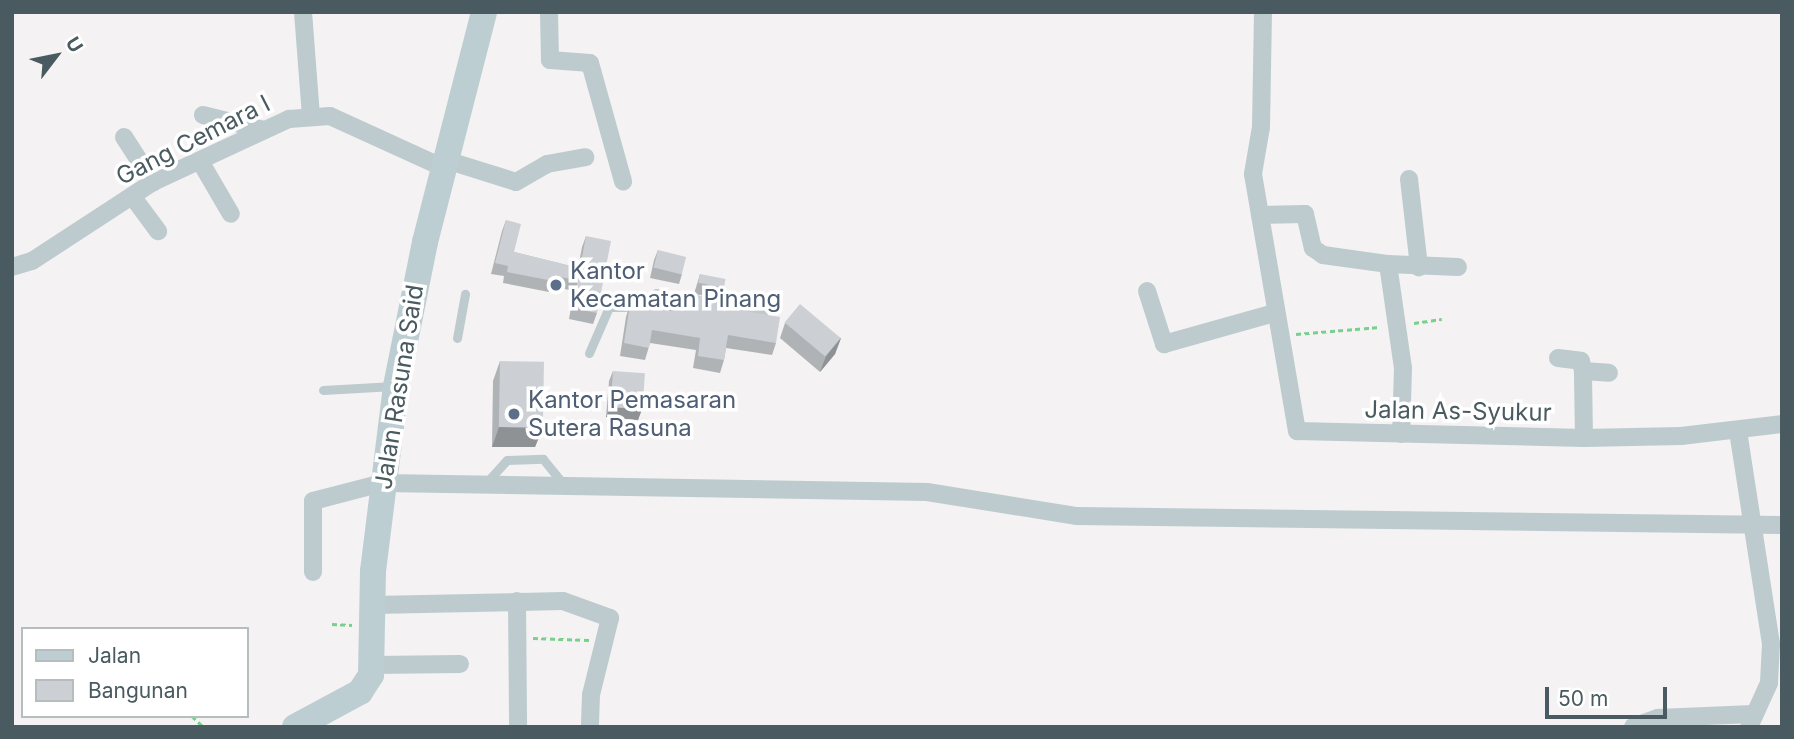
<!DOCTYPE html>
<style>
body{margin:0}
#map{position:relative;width:1794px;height:739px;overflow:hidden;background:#f4f2f2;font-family:Inter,sans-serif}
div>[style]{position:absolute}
.path>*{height:2.5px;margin-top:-1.25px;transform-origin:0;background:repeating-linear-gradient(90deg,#77d08b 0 5px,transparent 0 8.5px)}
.lane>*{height:9px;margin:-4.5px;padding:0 4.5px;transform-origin:4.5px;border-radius:4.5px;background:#bdcbce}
.street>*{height:18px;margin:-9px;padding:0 9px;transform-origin:9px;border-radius:9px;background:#bdcbce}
.secondary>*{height:26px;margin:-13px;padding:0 13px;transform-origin:13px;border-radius:13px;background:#bdced3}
.wall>*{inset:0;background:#afb3b6}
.shaded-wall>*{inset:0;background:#8f9294}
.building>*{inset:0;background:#ccd0d4;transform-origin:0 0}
.dots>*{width:19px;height:19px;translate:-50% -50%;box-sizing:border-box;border:4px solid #fff;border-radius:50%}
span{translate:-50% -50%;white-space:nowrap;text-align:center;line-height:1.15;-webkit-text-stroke:7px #fff;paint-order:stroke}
.street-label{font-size:24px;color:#495b60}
.service-label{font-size:24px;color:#4e5e75}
.left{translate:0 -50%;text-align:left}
.frame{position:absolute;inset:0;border:14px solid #495b60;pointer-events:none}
.legend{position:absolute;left:21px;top:627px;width:228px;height:91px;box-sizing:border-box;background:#fff;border:2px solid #b6bdbf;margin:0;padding:9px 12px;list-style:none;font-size:21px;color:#495b60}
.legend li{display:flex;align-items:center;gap:14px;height:35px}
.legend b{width:35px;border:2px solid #b6bdbf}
.north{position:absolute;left:21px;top:21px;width:70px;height:70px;-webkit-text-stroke:5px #fff;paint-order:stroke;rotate:58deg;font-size:19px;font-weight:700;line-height:28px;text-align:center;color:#495b60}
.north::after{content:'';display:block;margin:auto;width:24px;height:32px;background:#495b60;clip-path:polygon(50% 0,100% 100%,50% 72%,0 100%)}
.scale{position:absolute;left:1545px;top:687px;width:122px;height:32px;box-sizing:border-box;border:4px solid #495b60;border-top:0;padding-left:9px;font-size:21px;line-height:24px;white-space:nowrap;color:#495b60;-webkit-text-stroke:5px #fff;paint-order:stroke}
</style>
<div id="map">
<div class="path">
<i style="left:1414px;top:323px;width:28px;rotate:-8deg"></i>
<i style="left:1296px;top:334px;width:84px;rotate:-4.8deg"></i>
<i style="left:332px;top:624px;width:20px;rotate:3deg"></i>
<i style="left:533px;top:638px;width:56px;rotate:2deg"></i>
<i style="left:192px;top:716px;width:16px;rotate:43deg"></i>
</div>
<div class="lane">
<i style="left:722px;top:304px;width:42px;rotate:12.4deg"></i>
<i style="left:457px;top:338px;width:45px;rotate:-79.7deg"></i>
<i style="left:589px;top:353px;width:50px;rotate:-66.5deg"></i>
<i style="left:609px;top:307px;width:25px"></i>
<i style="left:634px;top:307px;width:26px;rotate:-32deg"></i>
<i style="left:656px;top:293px;width:49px;rotate:9.5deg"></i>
<i style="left:323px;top:390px;width:71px;rotate:-3.2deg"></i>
<i style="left:486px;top:483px;width:31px;rotate:-48deg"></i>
<i style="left:507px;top:460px;width:36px;rotate:-2deg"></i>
<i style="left:543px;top:459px;width:35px;rotate:51deg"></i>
</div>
<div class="street">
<i style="left:303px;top:12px;width:103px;rotate:85.6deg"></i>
<i style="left:549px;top:12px;width:48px;rotate:88.8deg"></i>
<i style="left:550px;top:60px;width:40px;rotate:4.3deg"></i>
<i style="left:590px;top:63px;width:123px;rotate:74.4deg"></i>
<i style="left:1263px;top:12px;width:115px;rotate:91deg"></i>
<i style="left:1261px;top:127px;width:48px;rotate:99.7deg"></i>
<i style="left:1253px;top:174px;width:261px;rotate:80.3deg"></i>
<i style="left:1297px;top:431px;width:287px;rotate:1.4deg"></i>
<i style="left:1584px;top:438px;width:97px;rotate:-1.2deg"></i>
<i style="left:1681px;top:436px;width:102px;rotate:-6.8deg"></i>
<i style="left:203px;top:115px;width:63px;rotate:13.8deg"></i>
<i style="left:124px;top:137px;width:54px;rotate:57.2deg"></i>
<i style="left:446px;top:160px;width:73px;rotate:17.4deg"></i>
<i style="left:516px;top:182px;width:36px;rotate:-30deg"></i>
<i style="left:547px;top:164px;width:39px;rotate:-10deg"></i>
<i style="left:200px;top:161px;width:61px;rotate:59.7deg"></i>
<i style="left:1409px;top:179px;width:89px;rotate:83.5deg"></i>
<i style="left:132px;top:196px;width:44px;rotate:53.4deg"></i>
<i style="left:1260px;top:215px;width:45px;rotate:-1.3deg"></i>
<i style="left:1305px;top:214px;width:35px;rotate:77deg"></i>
<i style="left:1313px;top:248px;width:12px;rotate:35deg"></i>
<i style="left:1323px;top:255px;width:66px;rotate:7.9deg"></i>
<i style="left:1388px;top:264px;width:70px;rotate:2.5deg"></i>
<i style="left:1388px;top:264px;width:105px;rotate:81.8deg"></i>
<i style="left:1403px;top:368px;width:66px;rotate:91.7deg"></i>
<i style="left:12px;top:267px;width:21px;rotate:-17deg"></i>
<i style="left:32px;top:261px;width:145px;rotate:-33.1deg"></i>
<i style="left:153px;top:182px;width:150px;rotate:-24.9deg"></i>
<i style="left:289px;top:119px;width:41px;rotate:-4.2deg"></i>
<i style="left:330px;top:116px;width:125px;rotate:24.5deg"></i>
<i style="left:1147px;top:291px;width:56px;rotate:72.2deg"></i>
<i style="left:1164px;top:344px;width:114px;rotate:-15.7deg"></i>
<i style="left:1558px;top:358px;width:23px;rotate:7deg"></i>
<i style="left:1581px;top:361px;width:10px;rotate:79deg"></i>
<i style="left:1738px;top:431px;width:216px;rotate:81.2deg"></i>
<i style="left:1771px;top:644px;width:39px;rotate:93deg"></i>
<i style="left:1769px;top:683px;width:48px;rotate:114.4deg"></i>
<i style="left:1584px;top:438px;width:67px;rotate:-90.9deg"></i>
<i style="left:1583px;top:371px;width:26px;rotate:4deg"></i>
<i style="left:313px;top:572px;width:71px;rotate:-90deg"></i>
<i style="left:313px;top:501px;width:71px;rotate:-14.6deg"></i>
<i style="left:382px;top:483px;width:545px;rotate:0.95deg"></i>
<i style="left:927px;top:492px;width:152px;rotate:9.1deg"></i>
<i style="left:1077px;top:516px;width:705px;rotate:0.73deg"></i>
<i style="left:517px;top:601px;width:126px;rotate:89.5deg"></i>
<i style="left:373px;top:605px;width:190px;rotate:-1.2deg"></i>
<i style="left:563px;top:601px;width:50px;rotate:19.9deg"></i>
<i style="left:610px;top:618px;width:79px;rotate:103.9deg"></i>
<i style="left:591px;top:695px;width:32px;rotate:92deg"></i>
<i style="left:372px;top:665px;width:88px;rotate:-0.7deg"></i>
<i style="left:1633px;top:727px;width:27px;rotate:-20deg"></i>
<i style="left:1658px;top:718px;width:95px;rotate:-2.4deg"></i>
</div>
<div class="secondary">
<i style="left:295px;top:727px;width:74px;rotate:-28.3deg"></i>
<i style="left:360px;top:692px;width:20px;rotate:-57deg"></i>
<i style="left:371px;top:675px;width:104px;rotate:-88.9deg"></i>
<i style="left:373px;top:571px;width:186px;rotate:-82.9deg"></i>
<i style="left:396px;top:386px;width:147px;rotate:-78.6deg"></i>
<i style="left:425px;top:242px;width:237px;rotate:-75.6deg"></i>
</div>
<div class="wall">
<i style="clip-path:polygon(506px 220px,514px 252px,578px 268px,582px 247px,586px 236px,597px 313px,593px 324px,569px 319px,574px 291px,551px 286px,549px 292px,503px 283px,504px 276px,491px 274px,502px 231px)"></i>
<i style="clip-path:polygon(658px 250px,682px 274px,679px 284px,650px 278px,654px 260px)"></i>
<i style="clip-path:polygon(700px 274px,725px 288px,721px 298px,694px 294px)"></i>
<i style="clip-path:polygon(696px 295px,732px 309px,776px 343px,772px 355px,726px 348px,724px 360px,720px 373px,693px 368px,696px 350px,650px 343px,645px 360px,620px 356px,626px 317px,630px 304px,669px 311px,673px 298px,694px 301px)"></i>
<i style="clip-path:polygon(785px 323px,841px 338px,835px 354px,820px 372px,780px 338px)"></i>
<i style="clip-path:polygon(500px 361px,543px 427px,535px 447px,492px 447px,493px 381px)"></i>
<i style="clip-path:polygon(613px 371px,642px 409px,638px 420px,606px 417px,609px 381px)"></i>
</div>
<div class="shaded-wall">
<i style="clip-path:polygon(841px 338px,835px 354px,820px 372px,826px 356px)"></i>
<i style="clip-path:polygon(610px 407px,642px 409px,638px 420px,606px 417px)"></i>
<i style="clip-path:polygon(499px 427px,543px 427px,535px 447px,492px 447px)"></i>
</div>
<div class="building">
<i style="clip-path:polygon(506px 220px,521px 224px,514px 252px,580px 268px,586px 236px,611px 241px,597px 313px,572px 308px,578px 280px,554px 276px,553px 281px,507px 272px,508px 266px,495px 263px)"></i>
<i style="left:658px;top:250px;width:29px;height:18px;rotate:14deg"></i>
<i style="left:700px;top:274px;width:26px;height:9px;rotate:11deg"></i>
<i style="clip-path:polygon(696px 295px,733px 301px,732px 309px,780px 317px,776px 343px,728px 335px,724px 360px,698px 356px,700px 338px,652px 330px,649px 348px,624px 343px,630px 304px,671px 311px,673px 298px,695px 302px)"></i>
<i style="left:800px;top:304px;width:53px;height:24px;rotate:40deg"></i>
<i style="left:500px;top:361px;width:44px;height:66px;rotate:1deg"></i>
<i style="left:613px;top:371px;width:32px;height:36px;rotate:4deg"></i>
</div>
<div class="dots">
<i style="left:556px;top:285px;background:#5c6f8a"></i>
<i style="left:514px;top:414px;background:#5c6f8a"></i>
</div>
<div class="street-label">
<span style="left:193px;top:140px;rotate:-27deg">Gang Cemara I</span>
<span style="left:399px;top:387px;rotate:-81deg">Jalan Rasuna Said</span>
<span style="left:1458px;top:411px;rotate:1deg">Jalan As-Syukur</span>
</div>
<div class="service-label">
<span class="left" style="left:570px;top:285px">Kantor<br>Kecamatan Pinang</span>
<span class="left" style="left:528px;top:414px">Kantor Pemasaran<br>Sutera Rasuna</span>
</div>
<div class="frame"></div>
<ul class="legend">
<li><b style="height:9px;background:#bdced3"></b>Jalan</li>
<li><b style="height:19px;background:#ccd0d4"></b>Bangunan</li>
</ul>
<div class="north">U</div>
<div class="scale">50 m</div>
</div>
